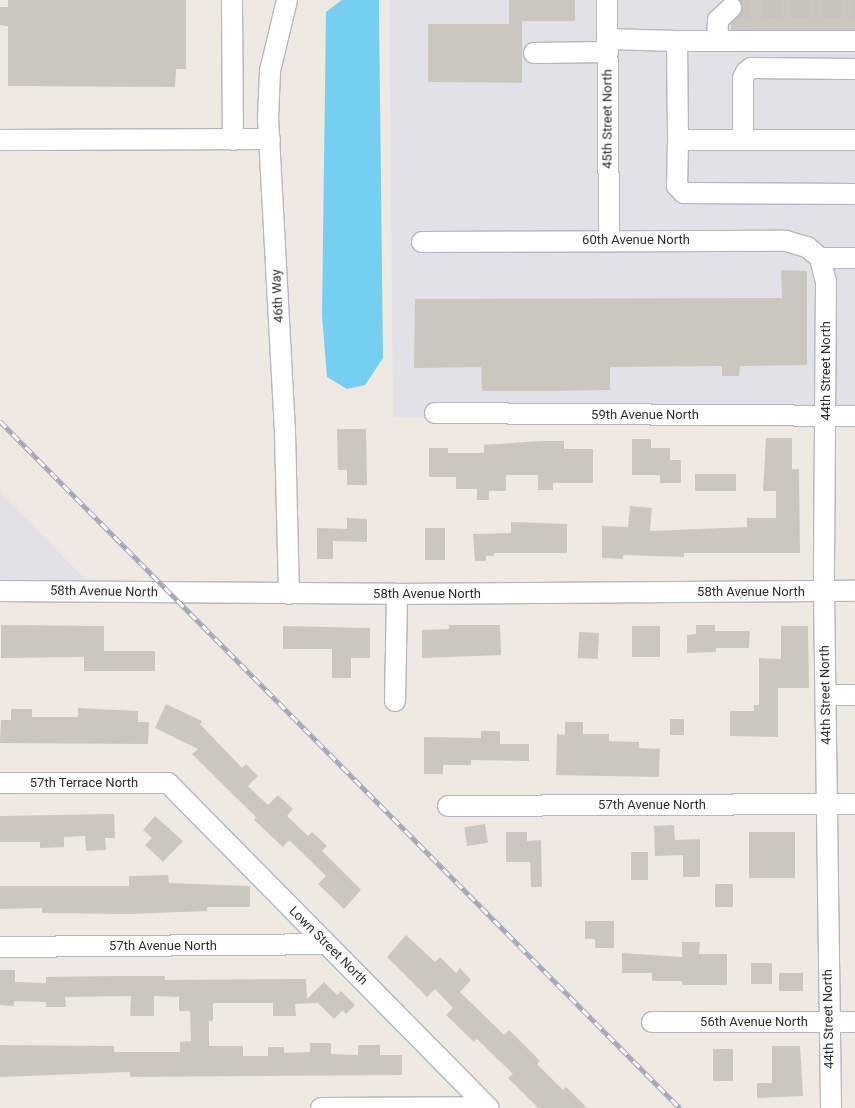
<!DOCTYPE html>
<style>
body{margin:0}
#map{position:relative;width:855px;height:1108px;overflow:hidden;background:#efe9e1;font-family:Roboto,sans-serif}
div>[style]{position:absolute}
.industrial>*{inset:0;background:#e3e1e8}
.water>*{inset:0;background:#75cff0}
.building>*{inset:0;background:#cbc7bf;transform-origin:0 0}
.minor-tunnel>*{height:20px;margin-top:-10px;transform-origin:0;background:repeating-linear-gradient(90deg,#c8c4bd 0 20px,transparent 0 30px)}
.roads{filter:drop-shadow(1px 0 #b4b7c1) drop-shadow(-1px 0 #b4b7c1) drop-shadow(0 1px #b4b7c1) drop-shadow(0 -1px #b4b7c1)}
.minor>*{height:20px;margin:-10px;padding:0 10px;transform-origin:10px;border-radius:10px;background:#fff}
.rail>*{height:4.5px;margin-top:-2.25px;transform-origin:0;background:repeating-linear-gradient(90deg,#fff 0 9px,#a3a6b8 0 18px);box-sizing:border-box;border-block:1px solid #a3a6b8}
span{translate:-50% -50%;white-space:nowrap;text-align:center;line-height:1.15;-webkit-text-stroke:3px #fff;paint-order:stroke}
.street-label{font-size:13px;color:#2e2e2e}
</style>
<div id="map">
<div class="industrial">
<i style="clip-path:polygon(389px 0,600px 0,601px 231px,415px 233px,415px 250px,785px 249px,804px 254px,814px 263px,819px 283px,818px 408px,428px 405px,427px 418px,393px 417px)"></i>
<i style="clip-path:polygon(615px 0,855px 0,855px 408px,833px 408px,833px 288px,786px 232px,616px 231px)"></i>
<i style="clip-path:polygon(0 492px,89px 583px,0 582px)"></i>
</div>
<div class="water">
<i style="clip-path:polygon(342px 0,379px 0,379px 10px,383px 358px,365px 385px,347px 389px,327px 377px,322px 316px,326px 12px)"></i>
</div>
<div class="building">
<i style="clip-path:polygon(8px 0,186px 0,186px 69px,176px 69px,175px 87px,8px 86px,8px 26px,0 25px,0 7px,8px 7px)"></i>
<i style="clip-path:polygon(509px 0,575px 0,575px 21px,522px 21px,522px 83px,428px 82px,428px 24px,509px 24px)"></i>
<i style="clip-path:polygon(739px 0,855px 0,855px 30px,731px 30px,731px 23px,742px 11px)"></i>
<i style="clip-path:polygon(781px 270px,807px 271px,807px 365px,740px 366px,739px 376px,722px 376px,722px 366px,610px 367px,610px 390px,546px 391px,482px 391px,481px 367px,414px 368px,415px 299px,782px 298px)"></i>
<i style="clip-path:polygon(337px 429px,366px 429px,367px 485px,347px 485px,347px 470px,338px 470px)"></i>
<i style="clip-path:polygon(766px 438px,792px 438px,792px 469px,799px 469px,800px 553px,684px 553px,684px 557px,623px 555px,623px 559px,602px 558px,602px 526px,628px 527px,630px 506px,652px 508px,650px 531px,747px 527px,747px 518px,776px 518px,776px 491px,763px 491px)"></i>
<i style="clip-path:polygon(632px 439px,651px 439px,651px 448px,670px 448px,670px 460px,681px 460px,681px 483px,660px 483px,660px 475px,632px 475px)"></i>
<i style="clip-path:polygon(541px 441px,564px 441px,564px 449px,593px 449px,593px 483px,553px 483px,553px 490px,538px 490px,538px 475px,506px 475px,506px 491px,489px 491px,489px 500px,477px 500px,477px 489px,456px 489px,456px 477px,429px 477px,429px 448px,448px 448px,448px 453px,484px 453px,484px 445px)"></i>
<i style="left:695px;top:474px;width:41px;height:17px"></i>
<i style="clip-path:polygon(347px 518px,367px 519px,367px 542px,333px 541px,333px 559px,317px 559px,317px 528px,347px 529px)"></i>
<i style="clip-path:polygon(511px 522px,567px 524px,567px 553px,494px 553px,494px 556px,486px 556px,486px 561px,475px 561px,473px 534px,511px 533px)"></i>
<i style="left:425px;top:528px;width:20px;height:32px"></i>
<i style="clip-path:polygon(1px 625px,104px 626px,104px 651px,155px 651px,155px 671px,84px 671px,84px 657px,1px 658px)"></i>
<i style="clip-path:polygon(449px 625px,500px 625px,501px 655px,422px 658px,422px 630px,449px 629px)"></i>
<i style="clip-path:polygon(696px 625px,715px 625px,715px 631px,750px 631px,749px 648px,716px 648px,716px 652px,687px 653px,687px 635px,696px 634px)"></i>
<i style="clip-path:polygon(283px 626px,370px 628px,370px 658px,351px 658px,351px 678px,332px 678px,332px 649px,283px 649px)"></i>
<i style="left:632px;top:626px;width:28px;height:31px"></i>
<i style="clip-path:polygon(781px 626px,808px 626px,809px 688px,778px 688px,778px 737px,730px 736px,730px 711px,754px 711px,754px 705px,759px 705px,759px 658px,781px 659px)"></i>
<i style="left:579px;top:632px;width:20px;height:26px;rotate:3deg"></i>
<i style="clip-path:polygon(166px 704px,202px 721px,200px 724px,242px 768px,246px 764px,258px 776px,248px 786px,268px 805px,278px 795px,293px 809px,287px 816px,308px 836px,312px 832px,327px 846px,322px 851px,361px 890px,344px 909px,318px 884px,326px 876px,289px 840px,283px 847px,254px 820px,256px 817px,192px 754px,198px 749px,155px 728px)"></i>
<i style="clip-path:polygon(78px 708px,138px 711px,138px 722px,149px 722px,148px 744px,0 743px,1px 720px,11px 720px,11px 709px,32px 709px,32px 717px,78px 717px)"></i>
<i style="left:670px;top:719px;width:14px;height:16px"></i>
<i style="clip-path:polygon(565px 722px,583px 722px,583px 734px,609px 734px,609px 741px,639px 742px,639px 748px,660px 749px,659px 777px,556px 775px,557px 734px,565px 735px)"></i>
<i style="clip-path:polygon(481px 731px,500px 731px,500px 744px,529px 744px,529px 761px,471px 760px,471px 765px,443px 765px,443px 774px,424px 774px,424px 737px,481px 738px)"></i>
<i style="clip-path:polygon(114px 814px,115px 838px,105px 838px,106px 850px,86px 851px,85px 836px,64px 837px,64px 847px,40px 848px,40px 842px,0 842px,0 816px)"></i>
<i style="clip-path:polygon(155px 816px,183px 841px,163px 862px,145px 845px,152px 838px,143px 830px)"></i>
<i style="left:485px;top:824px;width:19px;height:21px;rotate:81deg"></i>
<i style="clip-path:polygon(674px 825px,675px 840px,700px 839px,700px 877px,683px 877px,683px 855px,655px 856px,654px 826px)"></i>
<i style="clip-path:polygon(506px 832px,527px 832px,527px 841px,541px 840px,542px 887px,531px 887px,530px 862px,506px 862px)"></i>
<i style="left:795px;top:832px;width:46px;height:46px;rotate:90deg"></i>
<i style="left:631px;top:852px;width:17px;height:28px"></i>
<i style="clip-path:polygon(168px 875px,169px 883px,250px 886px,250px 907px,207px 907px,207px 911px,130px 914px,42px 913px,42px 908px,0 909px,0 886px,129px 886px,129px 876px)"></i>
<i style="left:715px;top:884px;width:18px;height:23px"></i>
<i style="clip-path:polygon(585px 921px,614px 921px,614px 948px,595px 948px,595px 939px,585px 939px)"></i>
<i style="clip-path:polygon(406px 935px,435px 962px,440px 957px,456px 973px,460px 968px,471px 980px,460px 992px,504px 1035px,509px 1030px,540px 1061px,537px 1064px,563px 1090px,566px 1087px,587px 1108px,538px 1108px,508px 1078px,513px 1074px,477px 1039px,474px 1042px,446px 1015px,453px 1008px,435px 989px,427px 997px,387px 957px)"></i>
<i style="clip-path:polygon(682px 942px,700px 942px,699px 954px,727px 954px,727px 985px,682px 985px,682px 981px,652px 981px,652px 973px,622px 973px,622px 953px,682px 957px)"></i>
<i style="left:751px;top:963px;width:21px;height:21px"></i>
<i style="clip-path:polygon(0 970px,15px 970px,15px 982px,46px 983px,46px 977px,119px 976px,165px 976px,165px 980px,306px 979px,307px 999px,324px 982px,337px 995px,341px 991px,355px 1005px,346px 1014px,343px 1010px,334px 1019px,318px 1003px,295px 1004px,296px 1016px,273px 1016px,273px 1003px,213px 1003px,213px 1021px,209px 1021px,209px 1046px,243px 1046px,243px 1056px,268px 1056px,268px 1047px,284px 1047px,284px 1053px,310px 1052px,310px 1043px,331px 1043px,331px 1054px,358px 1055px,358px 1045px,380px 1045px,380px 1055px,402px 1055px,402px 1075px,130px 1077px,130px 1072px,0 1077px,0 1045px,114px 1046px,114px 1052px,180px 1052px,180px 1042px,191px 1041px,190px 1011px,179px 1011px,179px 997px,154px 996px,154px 1016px,130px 1016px,131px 996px,65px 997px,66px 1007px,46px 1007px,46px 1002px,14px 1001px,14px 1006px,0 1005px)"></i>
<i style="left:803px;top:973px;width:18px;height:24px;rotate:90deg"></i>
<i style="clip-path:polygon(772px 1046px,800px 1046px,803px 1096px,757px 1098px,757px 1083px,772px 1083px)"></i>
<i style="left:713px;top:1049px;width:20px;height:32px"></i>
</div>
<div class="minor-tunnel">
<i style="left:731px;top:8px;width:124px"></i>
</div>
<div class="roads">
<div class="minor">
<i style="left:232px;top:0;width:140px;rotate:89.6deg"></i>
<i style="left:287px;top:0;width:73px;rotate:103.5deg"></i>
<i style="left:270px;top:71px;width:47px;rotate:92.4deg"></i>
<i style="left:268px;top:118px;width:314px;rotate:86.9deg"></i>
<i style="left:285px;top:432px;width:162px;rotate:88.6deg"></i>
<i style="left:607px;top:0;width:239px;rotate:89.5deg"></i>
<i style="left:607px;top:39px;width:70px;rotate:1.6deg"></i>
<i style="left:677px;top:41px;width:99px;rotate:89.4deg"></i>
<i style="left:678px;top:140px;width:177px"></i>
<i style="left:677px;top:41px;width:178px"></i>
<i style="left:717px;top:41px;width:21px;rotate:-87deg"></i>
<i style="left:718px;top:20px;width:18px;rotate:-43deg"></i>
<i style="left:534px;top:53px;width:74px;rotate:-0.8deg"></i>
<i style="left:0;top:140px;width:270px;rotate:-0.2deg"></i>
<i style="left:678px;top:140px;width:46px;rotate:91.2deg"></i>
<i style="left:677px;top:186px;width:10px;rotate:45deg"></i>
<i style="left:684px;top:193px;width:171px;rotate:0.3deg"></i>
<i style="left:743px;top:140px;width:62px;rotate:-90deg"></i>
<i style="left:743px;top:78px;width:7px;rotate:-63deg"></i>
<i style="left:746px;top:72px;width:6px;rotate:-39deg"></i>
<i style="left:751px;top:68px;width:104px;rotate:0.6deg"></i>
<i style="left:422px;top:242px;width:364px;rotate:-0.2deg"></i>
<i style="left:786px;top:241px;width:22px;rotate:16deg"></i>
<i style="left:807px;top:247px;width:17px;rotate:40deg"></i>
<i style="left:820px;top:258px;width:25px;rotate:76deg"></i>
<i style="left:826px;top:282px;width:309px;rotate:90.4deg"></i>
<i style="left:824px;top:591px;width:517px;rotate:89.22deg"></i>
<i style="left:820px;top:258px;width:35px"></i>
<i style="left:435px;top:413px;width:420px;rotate:0.4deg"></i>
<i style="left:0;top:591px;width:397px;rotate:0.4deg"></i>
<i style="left:397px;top:594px;width:458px;rotate:-0.4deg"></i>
<i style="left:826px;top:695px;width:29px"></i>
<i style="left:395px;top:701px;width:107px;rotate:-88.9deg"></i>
<i style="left:0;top:783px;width:168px"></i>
<i style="left:168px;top:783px;width:457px;rotate:45.4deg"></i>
<i style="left:448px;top:806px;width:407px;rotate:-0.3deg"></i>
<i style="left:0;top:947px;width:325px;rotate:-0.5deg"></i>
<i style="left:652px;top:1022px;width:203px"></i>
<i style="left:321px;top:1108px;width:167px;rotate:-0.3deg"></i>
</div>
</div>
<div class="rail">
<i style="left:0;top:421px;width:967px;rotate:45.29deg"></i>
</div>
<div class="street-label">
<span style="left:608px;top:119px;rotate:-90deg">45th Street North</span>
<span style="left:636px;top:240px">60th Avenue North</span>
<span style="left:278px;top:296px;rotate:-93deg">46th Way</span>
<span style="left:826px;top:371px;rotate:-90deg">44th Street North</span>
<span style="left:645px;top:415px">59th Avenue North</span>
<span style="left:104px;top:592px;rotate:1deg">58th Avenue North</span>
<span style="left:751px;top:592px">58th Avenue North</span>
<span style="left:427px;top:594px">58th Avenue North</span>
<span style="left:826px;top:695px;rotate:-91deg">44th Street North</span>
<span style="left:84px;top:783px">57th Terrace North</span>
<span style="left:652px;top:805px">57th Avenue North</span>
<span style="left:163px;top:946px">57th Avenue North</span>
<span style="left:328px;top:946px;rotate:45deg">Lown Street North</span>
<span style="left:829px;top:1019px;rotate:-91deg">44th Street North</span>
<span style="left:754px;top:1022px">56th Avenue North</span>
</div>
</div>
